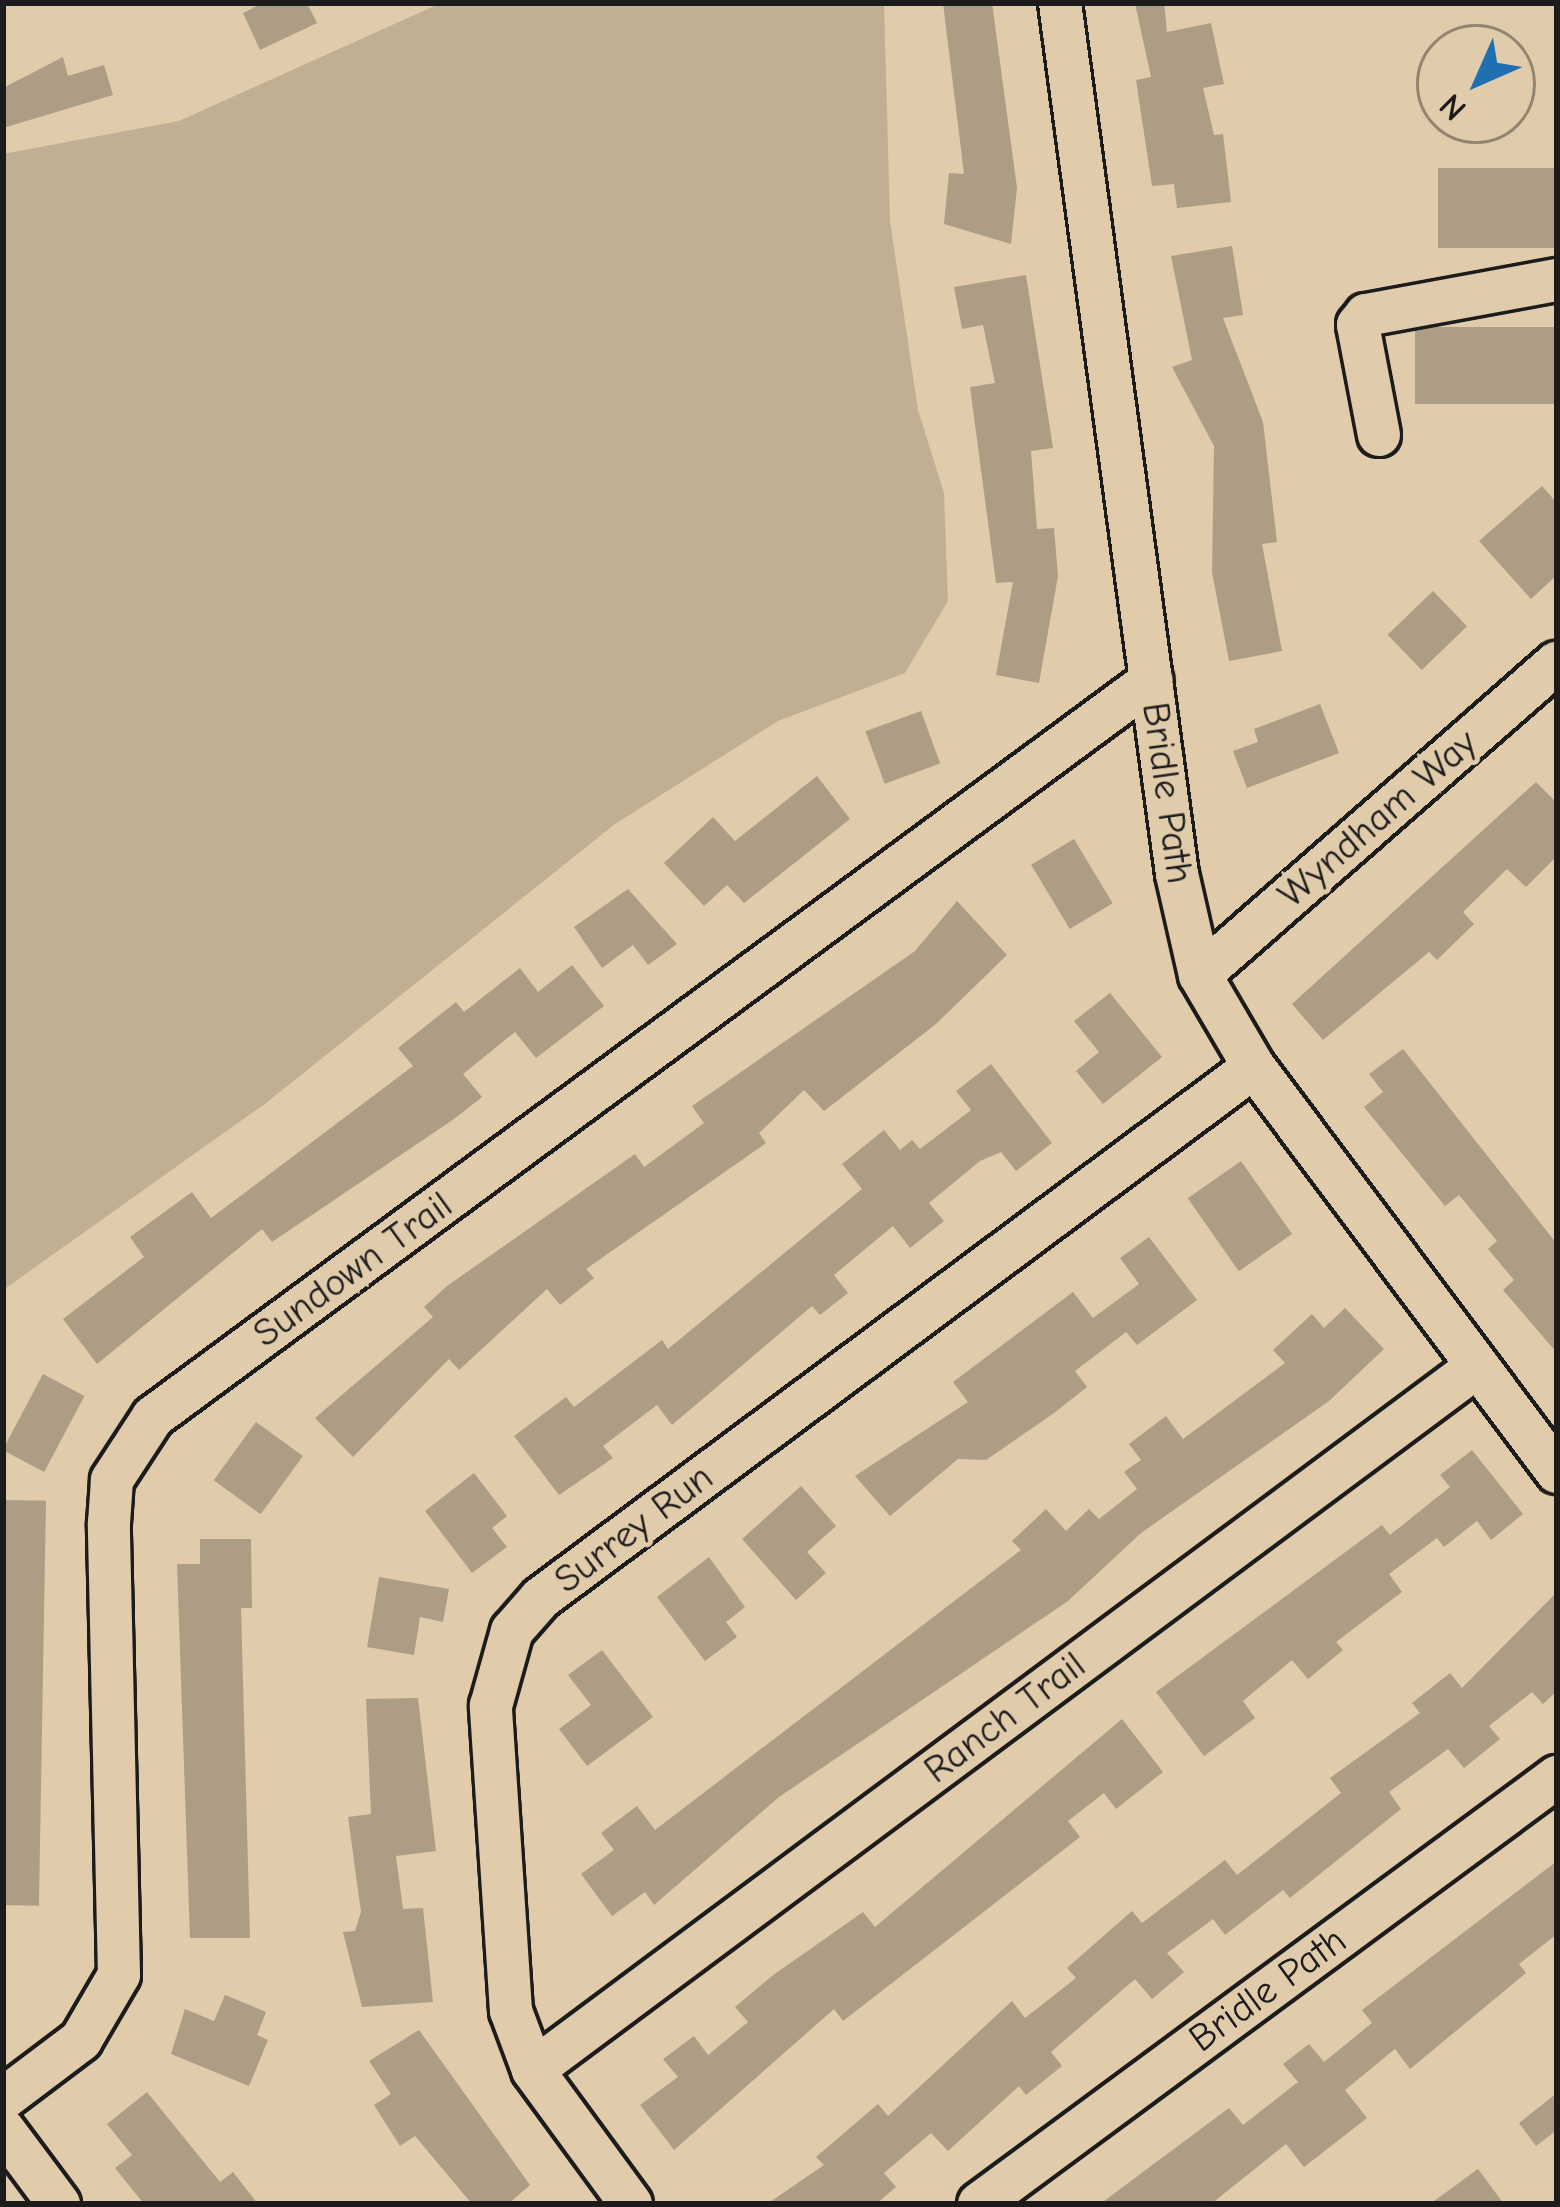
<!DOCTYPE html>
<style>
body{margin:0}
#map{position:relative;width:1560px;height:2207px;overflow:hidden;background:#e0cbaa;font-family:"Comic Neue",sans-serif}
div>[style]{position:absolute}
.green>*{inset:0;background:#c0af92}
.building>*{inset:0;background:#ad9d85;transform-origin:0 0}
.roads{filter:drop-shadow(3px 0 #1c1c1c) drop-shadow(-3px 0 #1c1c1c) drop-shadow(0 3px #1c1c1c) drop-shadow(0 -3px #1c1c1c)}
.minor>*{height:42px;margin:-21px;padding:0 21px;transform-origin:21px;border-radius:21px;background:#e0cbaa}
span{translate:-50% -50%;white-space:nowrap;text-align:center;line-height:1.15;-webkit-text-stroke:10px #e0cbaa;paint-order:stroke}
.street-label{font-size:39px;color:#1c1c1c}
.frame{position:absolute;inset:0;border:6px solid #1c1c1c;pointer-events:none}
.north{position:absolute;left:1416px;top:24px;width:120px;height:120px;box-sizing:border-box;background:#e0cbaa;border:3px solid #928571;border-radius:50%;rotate:225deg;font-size:33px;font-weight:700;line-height:48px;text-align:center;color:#1c1c1c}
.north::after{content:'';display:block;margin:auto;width:42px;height:54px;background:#1f6fb2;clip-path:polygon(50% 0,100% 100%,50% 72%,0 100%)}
</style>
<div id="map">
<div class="green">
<i style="clip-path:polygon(441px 3px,884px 3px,890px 221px,918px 410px,944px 493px,948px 601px,905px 673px,778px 721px,615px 824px,266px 1103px,3px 1290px,3px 154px,179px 121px)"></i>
</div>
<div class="building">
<i style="clip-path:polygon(263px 3px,307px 3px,317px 23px,260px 50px,243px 13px)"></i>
<i style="clip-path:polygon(943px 3px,992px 3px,1017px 188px,1011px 244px,944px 224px,949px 173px,964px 174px)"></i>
<i style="clip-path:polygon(1135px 3px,1164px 3px,1167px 32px,1211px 23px,1224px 84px,1203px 88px,1214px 135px,1223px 134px,1231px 202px,1177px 208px,1174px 184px,1152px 186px,1136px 80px,1151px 77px)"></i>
<i style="clip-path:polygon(63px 57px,68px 76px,104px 65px,113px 95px,3px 128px,3px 88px)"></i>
<i style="left:1557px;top:168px;width:80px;height:119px;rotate:90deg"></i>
<i style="clip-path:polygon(1232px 246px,1243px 315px,1223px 318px,1263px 422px,1277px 542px,1262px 544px,1282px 651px,1229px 661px,1212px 572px,1214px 446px,1172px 367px,1192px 360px,1171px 256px)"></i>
<i style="clip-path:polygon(1026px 275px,1053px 448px,1031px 451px,1037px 529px,1054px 528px,1058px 576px,1039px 683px,996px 675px,1013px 582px,996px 583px,970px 387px,995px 383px,983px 325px,962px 329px,954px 287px)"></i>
<i style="left:1557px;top:327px;width:77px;height:142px;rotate:90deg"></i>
<i style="clip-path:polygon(1542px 486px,1557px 503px,1557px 575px,1531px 599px,1479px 541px)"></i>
<i style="left:1433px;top:591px;width:49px;height:63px;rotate:46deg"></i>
<i style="clip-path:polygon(1320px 704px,1339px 753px,1247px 788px,1233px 751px,1258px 742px,1254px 729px)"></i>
<i style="left:921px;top:711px;width:56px;height:59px;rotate:70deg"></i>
<i style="clip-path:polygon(817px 776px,850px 819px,744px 903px,727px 885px,704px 906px,664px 863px,713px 817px,735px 841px)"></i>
<i style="clip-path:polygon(1536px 782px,1557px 803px,1557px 856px,1526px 887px,1507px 869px,1463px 912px,1474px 924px,1437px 960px,1429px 952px,1323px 1040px,1292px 1004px)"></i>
<i style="left:1074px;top:839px;width:75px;height:50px;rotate:59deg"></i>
<i style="clip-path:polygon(628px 889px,677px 944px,648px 965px,633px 945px,602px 968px,574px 927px)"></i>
<i style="clip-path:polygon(957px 901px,1007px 955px,936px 1024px,824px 1111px,804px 1090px,759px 1133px,766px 1143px,586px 1269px,594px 1278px,560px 1305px,547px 1289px,459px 1370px,449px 1359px,353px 1457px,315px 1418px,433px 1317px,424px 1307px,447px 1286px,635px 1154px,644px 1167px,704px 1123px,692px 1106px,915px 951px)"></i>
<i style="clip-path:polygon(572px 965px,604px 1006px,536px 1058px,515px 1032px,463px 1074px,482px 1097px,454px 1119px,272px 1242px,262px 1229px,97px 1364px,63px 1319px,144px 1257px,130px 1237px,192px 1192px,211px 1218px,413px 1066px,398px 1048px,456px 1002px,464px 1012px,520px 968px,538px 992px)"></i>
<i style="clip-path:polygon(1110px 993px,1162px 1057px,1103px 1104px,1076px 1071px,1099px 1052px,1074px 1021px)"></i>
<i style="clip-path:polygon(1403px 1049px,1557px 1244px,1557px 1353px,1503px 1290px,1514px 1280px,1488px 1249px,1497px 1241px,1459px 1195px,1445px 1206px,1364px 1107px,1383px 1092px,1369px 1074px)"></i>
<i style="clip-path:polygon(991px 1064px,1052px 1143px,1016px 1171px,1001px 1152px,980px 1161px,929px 1203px,944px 1221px,910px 1248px,893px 1226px,834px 1275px,848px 1293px,820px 1315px,812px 1306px,672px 1425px,657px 1405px,603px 1446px,613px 1458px,559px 1495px,514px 1436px,566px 1397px,574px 1407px,662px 1340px,668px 1349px,862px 1189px,842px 1164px,884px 1130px,900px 1150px,912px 1140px,920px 1149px,971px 1110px,956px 1091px)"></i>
<i style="left:1241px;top:1161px;width:89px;height:65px;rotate:55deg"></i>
<i style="clip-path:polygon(1149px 1237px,1197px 1300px,1137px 1345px,1126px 1332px,1075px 1371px,1087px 1387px,1054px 1413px,986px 1460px,958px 1459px,890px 1516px,855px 1476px,968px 1402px,953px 1382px,1073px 1292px,1093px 1318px,1139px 1284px,1120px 1258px)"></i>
<i style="clip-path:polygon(1345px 1308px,1384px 1349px,1329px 1401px,1141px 1533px,1068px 1601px,779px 1797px,654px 1905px,645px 1892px,612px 1916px,581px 1874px,614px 1850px,601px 1833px,637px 1806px,655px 1830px,1021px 1550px,1012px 1541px,1046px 1509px,1066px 1531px,1089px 1509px,1099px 1519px,1137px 1489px,1124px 1472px,1141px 1460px,1129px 1444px,1166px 1416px,1183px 1439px,1285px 1363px,1273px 1350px,1312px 1314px,1324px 1328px)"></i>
<i style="left:43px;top:1374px;width:47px;height:86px;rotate:28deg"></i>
<i style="left:256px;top:1422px;width:58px;height:72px;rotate:36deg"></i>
<i style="clip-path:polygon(1472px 1450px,1523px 1514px,1491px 1540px,1477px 1521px,1444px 1547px,1437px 1538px,1389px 1574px,1402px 1592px,1336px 1642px,1343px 1650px,1308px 1679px,1292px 1660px,1243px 1701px,1255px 1718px,1204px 1756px,1156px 1692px,1382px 1525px,1390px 1535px,1450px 1487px,1440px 1475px)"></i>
<i style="clip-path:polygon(474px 1473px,507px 1516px,492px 1528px,507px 1547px,472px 1573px,425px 1511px)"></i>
<i style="clip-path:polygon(801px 1486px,836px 1526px,807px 1552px,826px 1573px,796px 1600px,742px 1539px)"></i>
<i style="left:3px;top:1500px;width:43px;height:405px;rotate:1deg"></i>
<i style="clip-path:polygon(200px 1539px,251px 1539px,252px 1608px,241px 1608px,250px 1938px,190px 1938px,177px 1564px,200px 1564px)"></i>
<i style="clip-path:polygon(709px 1557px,745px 1607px,726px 1622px,737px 1637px,705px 1661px,657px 1597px)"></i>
<i style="clip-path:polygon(379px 1577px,449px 1589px,443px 1622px,420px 1617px,414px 1655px,367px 1647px)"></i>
<i style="clip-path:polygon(1557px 1592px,1557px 1691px,1543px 1704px,1532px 1692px,1489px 1726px,1500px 1739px,1464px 1768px,1448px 1749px,1389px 1792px,1401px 1809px,1290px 1898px,1283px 1890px,1225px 1935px,1213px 1919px,1167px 1953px,1184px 1972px,1152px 1999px,1135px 1979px,1051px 2052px,1062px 2066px,1026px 2095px,1019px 2086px,948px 2151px,931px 2133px,884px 2173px,896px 2187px,876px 2204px,767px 2204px,824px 2165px,816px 2157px,878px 2104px,888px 2116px,1012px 2001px,1025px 2018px,1076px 1978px,1067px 1968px,1132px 1911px,1142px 1923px,1225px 1860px,1237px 1875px,1341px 1793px,1330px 1778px,1420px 1713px,1412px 1703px,1450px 1673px,1462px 1688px)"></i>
<i style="clip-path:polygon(602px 1650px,653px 1717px,587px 1766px,559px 1729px,591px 1705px,568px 1675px)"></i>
<i style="clip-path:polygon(418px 1698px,436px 1851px,396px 1856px,403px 1909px,423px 1908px,433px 2002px,362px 2007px,343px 1932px,355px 1931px,361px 1912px,348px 1817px,371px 1814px,366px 1699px)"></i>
<i style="clip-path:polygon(1122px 1719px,1163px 1772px,1116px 1809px,1104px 1793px,1068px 1821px,1080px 1837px,843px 2021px,834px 2009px,674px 2150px,640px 2105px,678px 2077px,663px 2059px,694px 2036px,708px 2055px,748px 2022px,735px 2007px,772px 1976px,863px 1912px,875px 1927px)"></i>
<i style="clip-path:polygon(1557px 1861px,1557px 1934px,1519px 1964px,1526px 1973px,1410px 2069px,1395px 2049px,1345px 2090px,1367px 2118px,1304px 2167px,1286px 2144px,1211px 2204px,1100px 2204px,1229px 2108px,1243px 2125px,1298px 2082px,1283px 2064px,1309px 2044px,1324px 2062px,1372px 2023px,1362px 2010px)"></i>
<i style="clip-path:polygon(225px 1995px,266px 2012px,257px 2035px,268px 2040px,249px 2086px,171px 2054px,185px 2009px,214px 2021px)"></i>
<i style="clip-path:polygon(419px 2030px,530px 2185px,508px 2204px,472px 2204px,415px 2136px,400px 2146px,374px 2105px,391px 2094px,369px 2061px)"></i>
<i style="clip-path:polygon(147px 2092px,220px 2182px,233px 2172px,258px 2204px,144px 2204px,115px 2168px,132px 2155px,107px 2124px)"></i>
<i style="clip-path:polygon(1557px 2093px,1557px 2130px,1536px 2146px,1519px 2123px)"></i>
<i style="clip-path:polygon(1478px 2169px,1504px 2204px,1430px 2204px)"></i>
</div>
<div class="roads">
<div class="minor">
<i style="left:1060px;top:3px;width:879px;rotate:82.35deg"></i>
<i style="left:1177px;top:874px;width:104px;rotate:77.2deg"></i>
<i style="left:1200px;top:975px;width:107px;rotate:59.6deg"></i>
<i style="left:1254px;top:1067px;width:506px;rotate:53.2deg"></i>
<i style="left:1379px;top:435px;width:112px;rotate:-100.8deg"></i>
<i style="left:1358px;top:325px;width:13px;rotate:-51deg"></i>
<i style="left:1366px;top:315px;width:194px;rotate:-10.4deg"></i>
<i style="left:1200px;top:975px;width:474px;rotate:-41.2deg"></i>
<i style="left:533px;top:2070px;width:1178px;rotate:-36.69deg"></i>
<i style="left:3px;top:2099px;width:98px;rotate:-37.1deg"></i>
<i style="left:81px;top:2040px;width:75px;rotate:-59.7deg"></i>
<i style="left:119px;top:1975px;width:452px;rotate:-91.3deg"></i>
<i style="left:109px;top:1523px;width:43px;rotate:-86deg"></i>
<i style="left:112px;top:1480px;width:75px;rotate:-56.9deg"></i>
<i style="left:153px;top:1417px;width:1241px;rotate:-36.42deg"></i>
<i style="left:3px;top:2129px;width:94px;rotate:53.3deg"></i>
<i style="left:631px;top:2204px;width:166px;rotate:-126.2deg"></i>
<i style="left:533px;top:2070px;width:63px;rotate:-110.4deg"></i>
<i style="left:511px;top:2011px;width:306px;rotate:-93.8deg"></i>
<i style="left:491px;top:1706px;width:78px;rotate:-74.4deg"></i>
<i style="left:512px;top:1631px;width:44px;rotate:-48.7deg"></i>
<i style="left:541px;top:1598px;width:889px;rotate:-36.68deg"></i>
<i style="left:979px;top:2204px;width:719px;rotate:-36.46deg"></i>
</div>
</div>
<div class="street-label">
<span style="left:1167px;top:793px;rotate:82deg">Bridle Path</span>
<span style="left:1378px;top:819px;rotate:-41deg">Wyndham Way</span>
<span style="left:353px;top:1270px;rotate:-36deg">Sundown Trail</span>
<span style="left:634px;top:1529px;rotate:-37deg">Surrey Run</span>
<span style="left:1005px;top:1718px;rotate:-37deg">Ranch Trail</span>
<span style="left:1268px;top:1990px;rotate:-36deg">Bridle Path</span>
</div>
<div class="frame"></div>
<div class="north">N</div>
</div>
